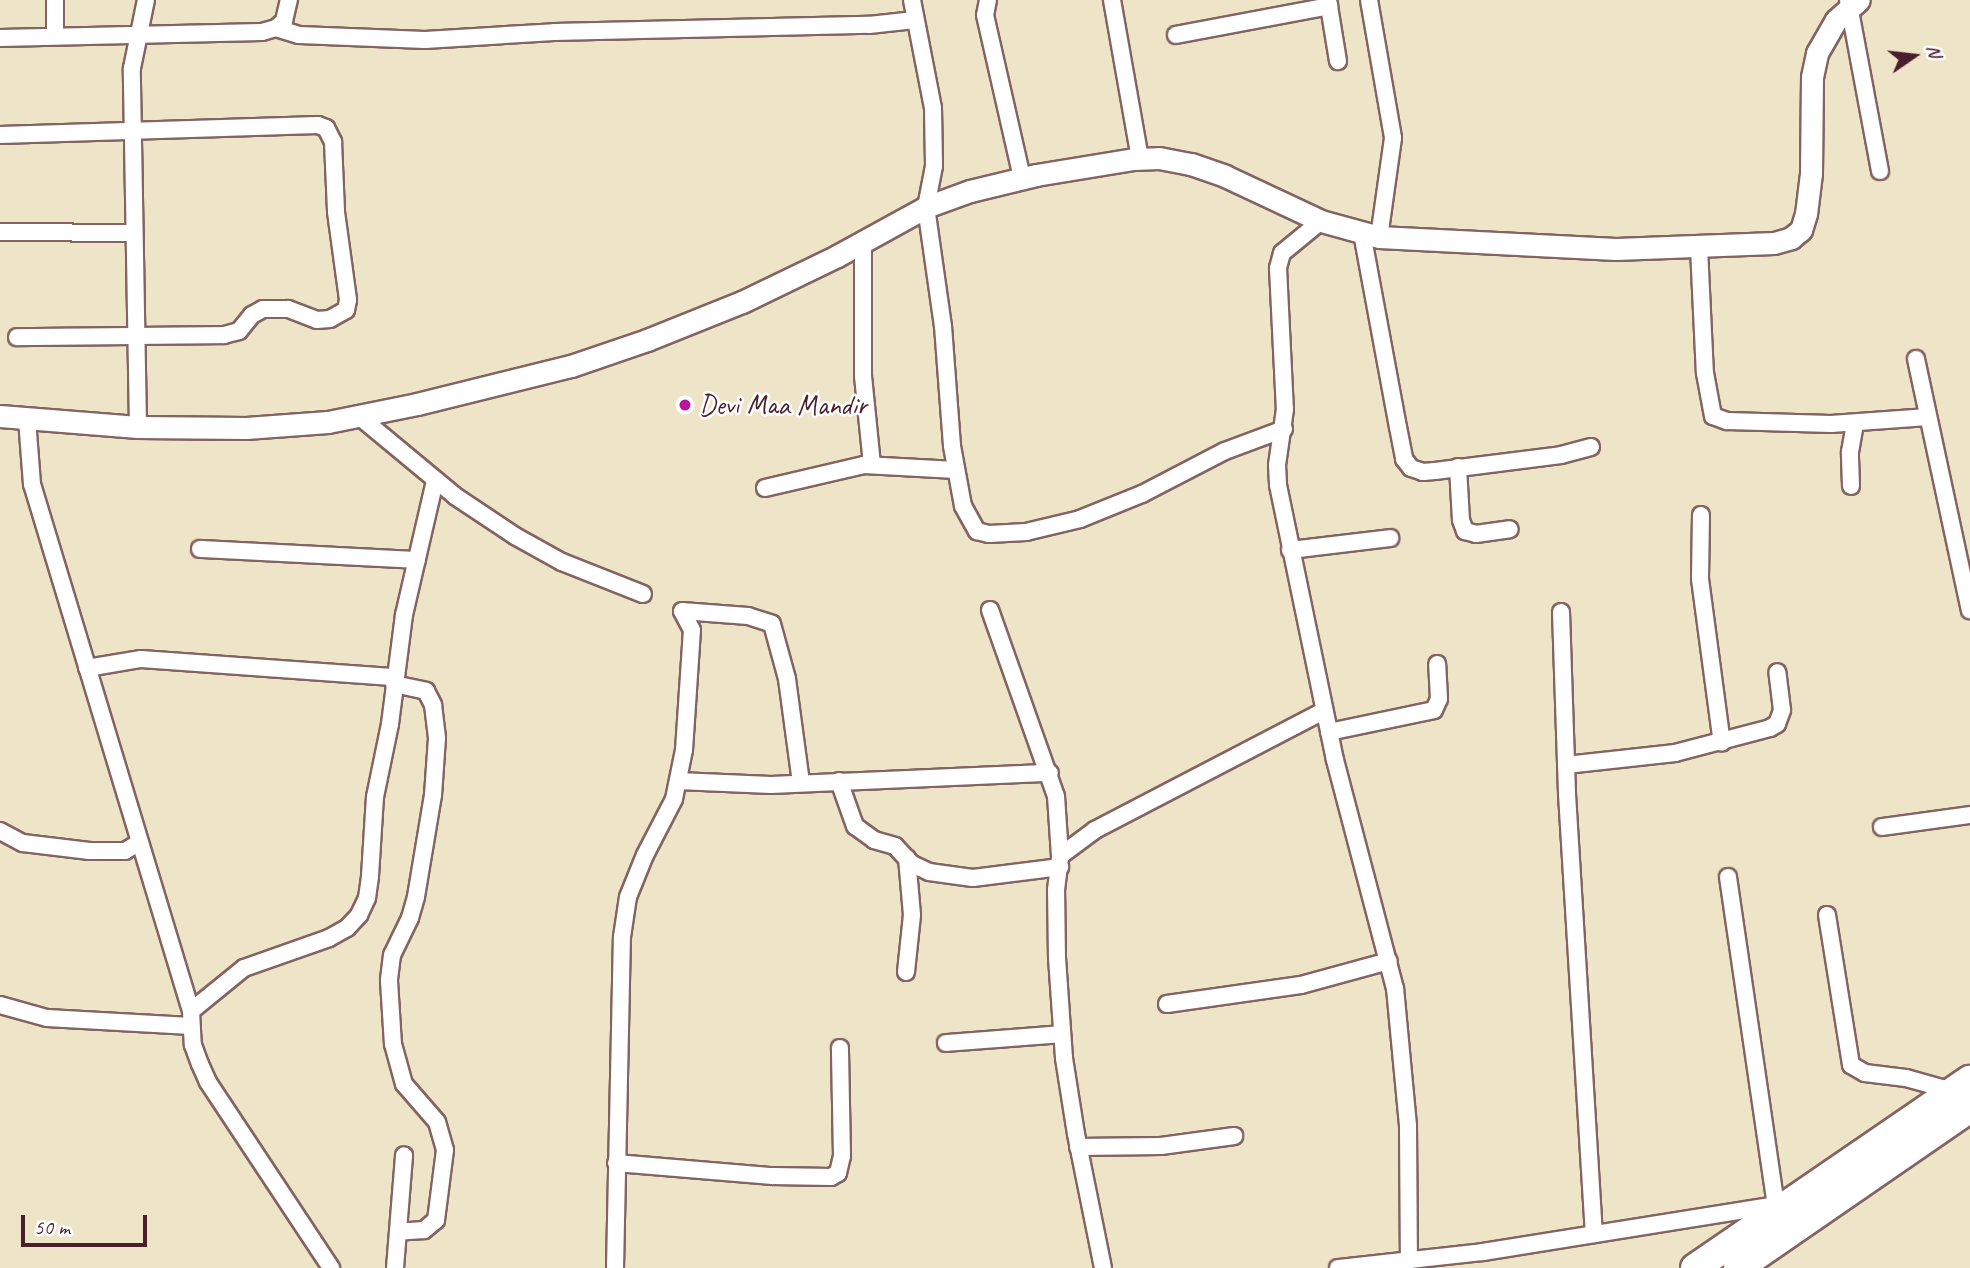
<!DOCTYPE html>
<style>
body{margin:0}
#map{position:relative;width:1970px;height:1268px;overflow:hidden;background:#eee4c7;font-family:Caveat,sans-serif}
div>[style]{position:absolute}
.roads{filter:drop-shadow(2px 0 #836462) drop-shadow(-2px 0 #836462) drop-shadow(0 2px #836462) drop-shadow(0 -2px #836462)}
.minor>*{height:16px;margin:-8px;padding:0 8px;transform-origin:8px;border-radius:8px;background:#fff}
.tertiary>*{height:21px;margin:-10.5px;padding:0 10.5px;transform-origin:10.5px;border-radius:10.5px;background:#fff}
.trunk>*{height:28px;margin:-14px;padding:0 14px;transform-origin:14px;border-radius:14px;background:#fff}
.dots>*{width:19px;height:19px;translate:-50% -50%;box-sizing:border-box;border:4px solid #fff;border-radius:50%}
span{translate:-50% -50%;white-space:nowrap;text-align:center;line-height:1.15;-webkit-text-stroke:5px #fff;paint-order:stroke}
.poi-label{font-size:28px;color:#4a1f2b}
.left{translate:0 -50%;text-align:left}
.north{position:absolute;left:1879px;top:21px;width:70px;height:70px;-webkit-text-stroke:5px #fff;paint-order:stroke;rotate:76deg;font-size:19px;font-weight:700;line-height:28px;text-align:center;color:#4a1f2b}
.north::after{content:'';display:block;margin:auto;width:24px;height:32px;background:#4a1f2b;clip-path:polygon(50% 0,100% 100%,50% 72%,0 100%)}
.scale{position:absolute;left:21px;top:1215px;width:126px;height:32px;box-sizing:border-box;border:4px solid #4a1f2b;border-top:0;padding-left:9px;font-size:21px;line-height:24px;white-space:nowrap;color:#4a1f2b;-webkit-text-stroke:5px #fff;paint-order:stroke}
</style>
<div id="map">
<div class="roads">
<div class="minor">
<i style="left:55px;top:0;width:36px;rotate:90deg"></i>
<i style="left:912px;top:0;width:110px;rotate:79deg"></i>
<i style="left:933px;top:108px;width:58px;rotate:89deg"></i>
<i style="left:934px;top:166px;width:42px;rotate:101deg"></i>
<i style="left:926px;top:207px;width:120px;rotate:81.9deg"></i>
<i style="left:943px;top:326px;width:120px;rotate:85.7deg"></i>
<i style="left:952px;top:446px;width:61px;rotate:79.6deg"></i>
<i style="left:963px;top:506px;width:29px;rotate:61deg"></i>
<i style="left:977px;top:531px;width:12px;rotate:14deg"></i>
<i style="left:989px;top:534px;width:37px;rotate:-3deg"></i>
<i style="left:1026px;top:532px;width:56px;rotate:-13.5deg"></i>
<i style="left:1080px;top:519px;width:67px;rotate:-22deg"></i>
<i style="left:1142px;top:494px;width:93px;rotate:-27.4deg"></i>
<i style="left:1225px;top:451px;width:63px;rotate:-20.4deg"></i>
<i style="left:988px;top:0;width:15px;rotate:101deg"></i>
<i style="left:985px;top:15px;width:167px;rotate:77.2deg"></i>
<i style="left:1112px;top:0;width:161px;rotate:80deg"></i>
<i style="left:1328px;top:0;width:62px;rotate:80.7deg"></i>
<i style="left:1369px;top:0;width:140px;rotate:80.1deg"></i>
<i style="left:1393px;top:138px;width:100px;rotate:98deg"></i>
<i style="left:1848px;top:0;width:174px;rotate:79.4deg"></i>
<i style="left:276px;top:28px;width:24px;rotate:17deg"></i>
<i style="left:299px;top:35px;width:126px;rotate:2.3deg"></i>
<i style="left:425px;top:40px;width:129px;rotate:-3.5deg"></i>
<i style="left:554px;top:32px;width:315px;rotate:-1.3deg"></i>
<i style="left:869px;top:25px;width:46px;rotate:-6.2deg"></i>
<i style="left:1176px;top:35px;width:156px;rotate:-10.7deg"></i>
<i style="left:0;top:38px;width:262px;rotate:-1.3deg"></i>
<i style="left:262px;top:32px;width:15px;rotate:-16deg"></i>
<i style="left:276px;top:28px;width:11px;rotate:-41deg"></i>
<i style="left:284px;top:21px;width:22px;rotate:-77deg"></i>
<i style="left:0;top:135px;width:318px;rotate:-1.8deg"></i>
<i style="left:318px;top:125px;width:9px;rotate:21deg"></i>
<i style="left:326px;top:128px;width:16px;rotate:63deg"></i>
<i style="left:333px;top:142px;width:70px;rotate:87.5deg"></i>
<i style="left:336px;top:212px;width:89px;rotate:82.2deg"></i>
<i style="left:348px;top:300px;width:10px;rotate:101deg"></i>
<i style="left:346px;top:310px;width:18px;rotate:151deg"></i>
<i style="left:330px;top:319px;width:13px;rotate:176deg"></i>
<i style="left:317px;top:320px;width:31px;rotate:-159deg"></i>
<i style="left:288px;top:309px;width:25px;rotate:180deg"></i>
<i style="left:263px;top:309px;width:13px;rotate:151deg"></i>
<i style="left:252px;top:315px;width:21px;rotate:129deg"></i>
<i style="left:239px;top:331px;width:16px;rotate:165deg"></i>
<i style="left:224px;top:335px;width:207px;rotate:179.4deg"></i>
<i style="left:1321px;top:221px;width:50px;rotate:140.6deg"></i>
<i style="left:1282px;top:253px;width:16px;rotate:105deg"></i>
<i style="left:1278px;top:268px;width:141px;rotate:87.2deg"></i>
<i style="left:1285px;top:409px;width:57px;rotate:98.1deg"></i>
<i style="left:1277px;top:465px;width:20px;rotate:87deg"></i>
<i style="left:1278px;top:485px;width:281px;rotate:78.3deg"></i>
<i style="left:1335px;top:760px;width:236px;rotate:75.3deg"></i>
<i style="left:1395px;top:988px;width:139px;rotate:84.6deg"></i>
<i style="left:1408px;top:1126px;width:135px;rotate:89.6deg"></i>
<i style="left:0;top:232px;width:134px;rotate:0.4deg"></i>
<i style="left:1362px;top:233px;width:197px;rotate:79.5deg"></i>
<i style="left:1398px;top:427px;width:33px;rotate:79deg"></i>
<i style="left:1404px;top:459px;width:11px;rotate:52deg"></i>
<i style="left:1411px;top:468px;width:13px;rotate:18deg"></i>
<i style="left:1423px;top:472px;width:12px;rotate:-5deg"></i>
<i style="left:1435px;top:471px;width:127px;rotate:-7.2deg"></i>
<i style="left:1561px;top:455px;width:31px;rotate:-15deg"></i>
<i style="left:863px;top:241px;width:135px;rotate:90deg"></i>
<i style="left:863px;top:376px;width:89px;rotate:84.2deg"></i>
<i style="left:1699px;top:248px;width:125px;rotate:87.3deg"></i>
<i style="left:1705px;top:373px;width:44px;rotate:79.5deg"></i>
<i style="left:1713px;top:416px;width:15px;rotate:20deg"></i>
<i style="left:1727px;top:421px;width:104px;rotate:1.7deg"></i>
<i style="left:1831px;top:424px;width:97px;rotate:-4.1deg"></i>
<i style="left:1916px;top:359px;width:257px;rotate:77.9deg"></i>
<i style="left:360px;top:417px;width:124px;rotate:39.7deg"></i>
<i style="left:455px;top:496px;width:72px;rotate:33.7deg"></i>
<i style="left:515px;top:536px;width:54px;rotate:29deg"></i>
<i style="left:562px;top:562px;width:87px;rotate:21.6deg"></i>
<i style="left:27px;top:419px;width:65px;rotate:85.6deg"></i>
<i style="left:32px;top:484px;width:550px;rotate:73.21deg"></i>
<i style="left:191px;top:1011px;width:34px;rotate:87deg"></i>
<i style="left:193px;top:1045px;width:20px;rotate:70deg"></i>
<i style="left:200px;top:1064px;width:20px;rotate:66deg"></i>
<i style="left:208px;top:1082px;width:223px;rotate:56.5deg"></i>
<i style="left:138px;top:427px;width:359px;rotate:-91deg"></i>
<i style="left:132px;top:68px;width:69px;rotate:-78.4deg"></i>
<i style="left:1458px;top:467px;width:53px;rotate:86.8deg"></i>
<i style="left:1461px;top:520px;width:12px;rotate:70deg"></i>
<i style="left:1465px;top:531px;width:11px;rotate:15deg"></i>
<i style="left:1476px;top:534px;width:34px;rotate:-8deg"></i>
<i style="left:1851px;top:486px;width:34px;rotate:-92deg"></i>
<i style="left:1850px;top:452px;width:28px;rotate:-80deg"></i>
<i style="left:765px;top:488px;width:102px;rotate:-13.1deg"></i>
<i style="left:864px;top:465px;width:92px;rotate:3.1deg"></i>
<i style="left:1701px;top:515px;width:64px;rotate:90.9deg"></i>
<i style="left:1700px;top:579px;width:165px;rotate:82.4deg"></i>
<i style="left:200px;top:549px;width:217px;rotate:2.9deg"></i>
<i style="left:1290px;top:550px;width:101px;rotate:-6.8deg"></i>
<i style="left:990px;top:610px;width:197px;rotate:70.5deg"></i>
<i style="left:1056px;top:796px;width:60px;rotate:86.2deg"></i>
<i style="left:682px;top:611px;width:66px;rotate:4.3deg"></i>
<i style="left:748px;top:616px;width:25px;rotate:18deg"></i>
<i style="left:772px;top:624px;width:57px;rotate:74.7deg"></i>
<i style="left:787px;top:679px;width:105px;rotate:82.3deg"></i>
<i style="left:1561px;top:612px;width:182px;rotate:88.1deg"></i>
<i style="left:1567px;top:794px;width:441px;rotate:86.5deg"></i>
<i style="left:87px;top:668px;width:55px;rotate:-9.5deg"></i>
<i style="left:141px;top:659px;width:255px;rotate:4.1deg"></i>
<i style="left:394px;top:684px;width:33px;rotate:12deg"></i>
<i style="left:426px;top:691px;width:16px;rotate:63deg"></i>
<i style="left:433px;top:705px;width:33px;rotate:83deg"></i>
<i style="left:437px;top:738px;width:57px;rotate:94deg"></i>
<i style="left:433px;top:795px;width:103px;rotate:99.5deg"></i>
<i style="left:416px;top:897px;width:22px;rotate:106deg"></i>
<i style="left:410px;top:918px;width:41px;rotate:115.9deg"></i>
<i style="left:392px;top:955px;width:26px;rotate:97deg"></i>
<i style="left:389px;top:981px;width:63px;rotate:86.4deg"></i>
<i style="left:393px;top:1044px;width:41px;rotate:74.6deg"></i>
<i style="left:404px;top:1084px;width:50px;rotate:49deg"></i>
<i style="left:437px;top:1122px;width:29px;rotate:74deg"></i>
<i style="left:445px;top:1150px;width:71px;rotate:97.3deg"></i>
<i style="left:436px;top:1220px;width:16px;rotate:140deg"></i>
<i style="left:424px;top:1230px;width:26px;rotate:176deg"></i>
<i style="left:1329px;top:732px;width:107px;rotate:-11.8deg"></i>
<i style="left:1434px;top:710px;width:12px;rotate:-66deg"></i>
<i style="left:1439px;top:699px;width:35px;rotate:-93deg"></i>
<i style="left:1566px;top:765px;width:110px;rotate:-6.3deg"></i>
<i style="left:1675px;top:753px;width:98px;rotate:-14.7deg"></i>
<i style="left:1770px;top:728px;width:8px;rotate:-30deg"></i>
<i style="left:1777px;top:724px;width:15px;rotate:-70deg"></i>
<i style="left:1782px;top:710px;width:38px;rotate:-97deg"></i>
<i style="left:678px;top:781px;width:93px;rotate:2.5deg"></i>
<i style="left:771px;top:785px;width:279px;rotate:-2.5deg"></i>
<i style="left:839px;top:781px;width:48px;rotate:70.4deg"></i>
<i style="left:855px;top:826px;width:24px;rotate:36deg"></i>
<i style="left:874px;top:840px;width:22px;rotate:16deg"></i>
<i style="left:895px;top:846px;width:25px;rotate:47deg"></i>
<i style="left:912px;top:864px;width:19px;rotate:25deg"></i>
<i style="left:929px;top:872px;width:44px;rotate:7.8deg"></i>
<i style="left:973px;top:878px;width:88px;rotate:-7.2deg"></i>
<i style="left:1882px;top:827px;width:89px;rotate:-7.8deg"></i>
<i style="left:0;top:831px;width:26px;rotate:28deg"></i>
<i style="left:23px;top:843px;width:67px;rotate:6.8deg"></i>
<i style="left:90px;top:851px;width:35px"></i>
<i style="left:125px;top:851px;width:17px;rotate:-31deg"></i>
<i style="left:1728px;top:877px;width:341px;rotate:81.7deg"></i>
<i style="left:1827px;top:915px;width:152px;rotate:80.9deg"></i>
<i style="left:1851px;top:1065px;width:16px;rotate:30deg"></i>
<i style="left:1865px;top:1073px;width:41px;rotate:7deg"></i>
<i style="left:1906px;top:1078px;width:49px;rotate:15.5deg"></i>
<i style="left:906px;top:972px;width:57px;rotate:-84deg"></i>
<i style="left:912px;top:915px;width:57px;rotate:-95deg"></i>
<i style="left:1167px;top:1004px;width:135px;rotate:-8.1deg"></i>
<i style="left:1301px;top:985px;width:91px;rotate:-15.3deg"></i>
<i style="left:0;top:1005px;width:49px;rotate:15.5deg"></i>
<i style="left:47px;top:1018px;width:144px;rotate:3.2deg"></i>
<i style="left:191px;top:1011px;width:68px;rotate:-39.1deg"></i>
<i style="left:244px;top:968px;width:90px;rotate:-19.4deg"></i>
<i style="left:329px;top:938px;width:21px;rotate:-29deg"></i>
<i style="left:347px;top:928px;width:18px;rotate:-47deg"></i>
<i style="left:359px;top:915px;width:19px;rotate:-65deg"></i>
<i style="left:367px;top:898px;width:22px;rotate:-82deg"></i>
<i style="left:370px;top:876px;width:79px;rotate:-86.4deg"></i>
<i style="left:375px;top:797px;width:75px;rotate:-78.4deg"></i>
<i style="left:390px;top:724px;width:110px;rotate:-82.7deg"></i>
<i style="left:404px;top:615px;width:138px;rotate:-77deg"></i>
<i style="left:946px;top:1043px;width:116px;rotate:-4.4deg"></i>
<i style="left:1078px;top:1147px;width:83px;rotate:-0.7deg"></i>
<i style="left:1161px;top:1146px;width:74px;rotate:-7.8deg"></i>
<i style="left:616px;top:1163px;width:157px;rotate:4.8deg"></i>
<i style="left:772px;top:1176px;width:59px;rotate:1deg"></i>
<i style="left:831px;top:1177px;width:8px;rotate:-30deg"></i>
<i style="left:838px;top:1173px;width:17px;rotate:-77deg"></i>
<i style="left:842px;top:1156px;width:108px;rotate:-91.1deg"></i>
<i style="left:395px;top:1268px;width:113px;rotate:-85.4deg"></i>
<i style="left:615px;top:1268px;width:331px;rotate:-88.8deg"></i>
<i style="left:622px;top:937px;width:40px;rotate:-81.5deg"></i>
<i style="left:628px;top:897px;width:45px;rotate:-68deg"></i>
<i style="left:645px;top:855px;width:63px;rotate:-62.6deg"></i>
<i style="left:674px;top:799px;width:50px;rotate:-78.5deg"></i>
<i style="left:684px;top:750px;width:120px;rotate:-86.2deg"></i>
<i style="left:692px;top:630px;width:21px;rotate:-118deg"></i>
<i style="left:1103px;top:1268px;width:137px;rotate:-101.4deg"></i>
<i style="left:1076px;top:1134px;width:77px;rotate:-99deg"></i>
<i style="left:1064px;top:1058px;width:100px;rotate:-94deg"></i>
<i style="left:1057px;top:958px;width:68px;rotate:-90.8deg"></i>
<i style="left:1056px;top:890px;width:34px;rotate:-83deg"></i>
<i style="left:1060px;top:856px;width:44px;rotate:-36.6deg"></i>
<i style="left:1095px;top:830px;width:258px;rotate:-27.5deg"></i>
<i style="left:1338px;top:1268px;width:146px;rotate:-6.3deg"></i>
<i style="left:1483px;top:1252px;width:296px;rotate:-9.1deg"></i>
</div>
<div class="tertiary">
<i style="left:0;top:416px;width:138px;rotate:4.6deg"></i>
<i style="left:138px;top:427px;width:108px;rotate:0.5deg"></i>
<i style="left:246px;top:428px;width:82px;rotate:-4.2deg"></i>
<i style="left:328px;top:422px;width:91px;rotate:-11.4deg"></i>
<i style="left:417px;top:404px;width:159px;rotate:-13.9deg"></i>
<i style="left:571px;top:366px;width:80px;rotate:-18.9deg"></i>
<i style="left:647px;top:340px;width:102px;rotate:-21.8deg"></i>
<i style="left:742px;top:302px;width:106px;rotate:-25.8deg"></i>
<i style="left:837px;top:256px;width:102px;rotate:-28.8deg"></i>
<i style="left:926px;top:207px;width:47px;rotate:-20deg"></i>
<i style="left:970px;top:191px;width:68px;rotate:-13.6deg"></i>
<i style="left:1036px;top:175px;width:99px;rotate:-9.3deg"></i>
<i style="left:1134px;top:159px;width:25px;rotate:-2deg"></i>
<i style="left:1159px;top:158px;width:33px;rotate:11deg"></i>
<i style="left:1191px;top:164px;width:36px;rotate:19deg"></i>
<i style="left:1225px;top:176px;width:106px;rotate:25.1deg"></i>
<i style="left:1321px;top:221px;width:60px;rotate:15.4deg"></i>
<i style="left:1379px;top:237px;width:237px;rotate:2.9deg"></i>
<i style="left:1616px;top:249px;width:158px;rotate:-2.2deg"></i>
<i style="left:1774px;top:243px;width:18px;rotate:-16deg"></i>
<i style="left:1791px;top:238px;width:13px;rotate:-39deg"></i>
<i style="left:1801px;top:230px;width:17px;rotate:-73deg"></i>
<i style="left:1806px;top:214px;width:41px;rotate:-83deg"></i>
<i style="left:1811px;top:173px;width:96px;rotate:-89.4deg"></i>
<i style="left:1812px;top:77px;width:25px;rotate:-78deg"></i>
<i style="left:1817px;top:53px;width:38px;rotate:-60deg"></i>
<i style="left:1836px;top:20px;width:30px;rotate:-41deg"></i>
</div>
<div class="trunk">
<i style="left:1695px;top:1268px;width:333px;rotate:-34.4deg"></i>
<i style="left:1738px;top:1268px;width:282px;rotate:-34.6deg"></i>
</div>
</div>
<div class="dots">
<i style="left:685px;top:405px;background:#b5179e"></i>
</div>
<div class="poi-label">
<span class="left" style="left:699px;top:405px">Devi Maa Mandir</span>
</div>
<div class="north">N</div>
<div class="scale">50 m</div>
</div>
